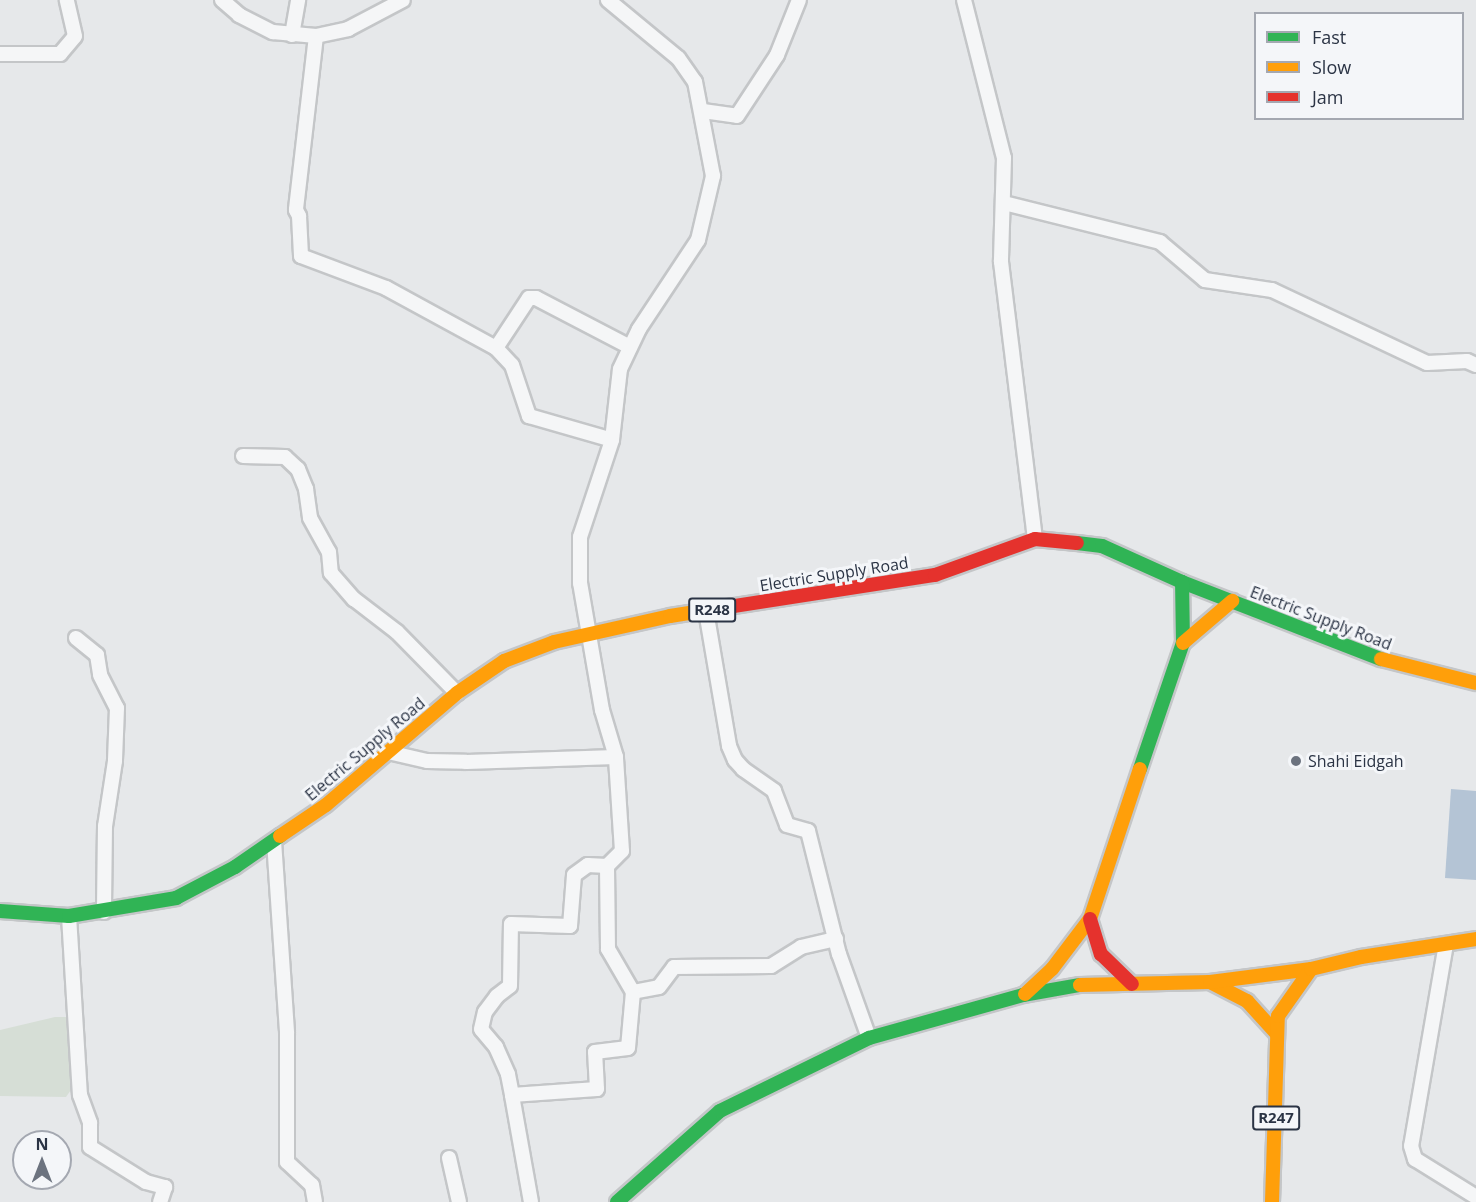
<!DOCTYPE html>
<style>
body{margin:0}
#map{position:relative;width:1476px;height:1202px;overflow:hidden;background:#e6e8ea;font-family:"Open Sans",sans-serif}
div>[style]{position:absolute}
.green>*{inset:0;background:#d6ded6}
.water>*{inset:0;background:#b4c4d5}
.roads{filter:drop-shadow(2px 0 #c4c6c8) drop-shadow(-2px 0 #c4c6c8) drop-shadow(0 2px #c4c6c8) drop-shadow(0 -2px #c4c6c8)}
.street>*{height:14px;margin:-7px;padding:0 7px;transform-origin:7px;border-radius:7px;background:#f5f6f7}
.fast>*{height:14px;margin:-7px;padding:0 7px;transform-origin:7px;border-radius:7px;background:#30b455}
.slow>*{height:14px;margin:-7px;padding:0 7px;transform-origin:7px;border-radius:7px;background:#ff9f0a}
.jam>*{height:14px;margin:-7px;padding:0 7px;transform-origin:7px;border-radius:7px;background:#e5322d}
.dots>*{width:16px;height:16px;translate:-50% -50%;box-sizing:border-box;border:3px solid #f4f6f9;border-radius:50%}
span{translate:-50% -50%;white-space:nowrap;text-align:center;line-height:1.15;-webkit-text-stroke:6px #f4f6f9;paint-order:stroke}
.shield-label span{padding:2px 4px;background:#f4f6f9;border:2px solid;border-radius:4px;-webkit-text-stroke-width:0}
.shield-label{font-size:15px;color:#2b3445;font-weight:700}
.street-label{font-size:16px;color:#2b3445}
.poi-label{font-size:16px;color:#2b3445}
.left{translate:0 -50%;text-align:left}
.legend{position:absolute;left:1254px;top:12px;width:210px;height:108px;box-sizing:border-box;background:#f4f6f9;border:2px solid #a4a8b1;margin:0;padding:8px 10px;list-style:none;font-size:18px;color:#2b3445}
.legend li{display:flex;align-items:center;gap:12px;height:30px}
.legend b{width:30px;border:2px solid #a4a8b1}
.north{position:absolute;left:12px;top:1130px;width:60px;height:60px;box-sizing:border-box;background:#f4f6f9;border:2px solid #a4a8b1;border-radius:50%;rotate:0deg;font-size:16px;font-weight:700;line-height:24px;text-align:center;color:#2b3445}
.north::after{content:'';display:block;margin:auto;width:21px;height:27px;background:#6c737f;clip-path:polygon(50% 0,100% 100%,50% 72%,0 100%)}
</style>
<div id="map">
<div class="green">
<i style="clip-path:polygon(55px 1017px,72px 1017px,75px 1031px,73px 1087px,66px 1097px,0 1096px,0 1030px)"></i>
</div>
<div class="water">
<i style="clip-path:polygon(1451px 789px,1476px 791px,1476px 880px,1445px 878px)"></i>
</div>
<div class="roads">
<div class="street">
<i style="left:222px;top:0;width:23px;rotate:41deg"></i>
<i style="left:239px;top:15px;width:38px;rotate:27deg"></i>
<i style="left:273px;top:32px;width:43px;rotate:5.3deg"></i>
<i style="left:316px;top:36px;width:33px;rotate:-12deg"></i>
<i style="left:348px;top:29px;width:62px;rotate:-27.8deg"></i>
<i style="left:964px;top:0;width:163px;rotate:75.8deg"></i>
<i style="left:1004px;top:158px;width:104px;rotate:91.7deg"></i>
<i style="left:1001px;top:262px;width:279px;rotate:83deg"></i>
<i style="left:292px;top:35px;width:36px;rotate:-80deg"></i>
<i style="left:316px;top:36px;width:175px;rotate:96.6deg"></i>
<i style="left:296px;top:210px;width:7px;rotate:63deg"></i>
<i style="left:299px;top:216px;width:40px;rotate:87.1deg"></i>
<i style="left:301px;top:256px;width:91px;rotate:20.6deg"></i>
<i style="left:386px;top:288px;width:125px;rotate:28.6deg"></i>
<i style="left:496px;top:348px;width:60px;rotate:-56.6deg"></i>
<i style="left:529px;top:298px;width:7px"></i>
<i style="left:536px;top:298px;width:106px;rotate:27.5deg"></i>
<i style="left:0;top:54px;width:60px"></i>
<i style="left:60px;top:54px;width:23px;rotate:-50deg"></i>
<i style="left:75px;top:36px;width:37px;rotate:-103deg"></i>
<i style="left:703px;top:111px;width:34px;rotate:8deg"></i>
<i style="left:737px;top:116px;width:73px;rotate:-56.7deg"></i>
<i style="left:777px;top:55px;width:59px;rotate:-68.2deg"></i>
<i style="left:1004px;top:203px;width:161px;rotate:14deg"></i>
<i style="left:1160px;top:242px;width:59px;rotate:40.2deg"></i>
<i style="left:1205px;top:280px;width:68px;rotate:8.5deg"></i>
<i style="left:1272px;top:290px;width:171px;rotate:25.2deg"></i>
<i style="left:1427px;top:363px;width:40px;rotate:-2.9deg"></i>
<i style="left:1467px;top:361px;width:10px;rotate:24deg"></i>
<i style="left:496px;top:348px;width:23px;rotate:47deg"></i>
<i style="left:512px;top:365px;width:54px;rotate:71.6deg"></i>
<i style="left:529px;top:416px;width:86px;rotate:16.1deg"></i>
<i style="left:243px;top:456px;width:42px;rotate:1.4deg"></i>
<i style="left:285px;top:457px;width:18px;rotate:43deg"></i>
<i style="left:298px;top:469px;width:22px;rotate:68deg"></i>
<i style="left:306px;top:489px;width:29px;rotate:82deg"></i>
<i style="left:310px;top:518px;width:39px;rotate:61deg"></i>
<i style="left:329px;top:552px;width:21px;rotate:85deg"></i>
<i style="left:331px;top:573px;width:35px;rotate:49deg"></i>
<i style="left:354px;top:599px;width:54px;rotate:37.5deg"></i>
<i style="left:397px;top:632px;width:86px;rotate:45.5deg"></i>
<i style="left:706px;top:611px;width:137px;rotate:80.3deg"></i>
<i style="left:729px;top:746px;width:15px;rotate:67deg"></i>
<i style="left:735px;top:760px;width:12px;rotate:48deg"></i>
<i style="left:743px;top:769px;width:38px;rotate:35deg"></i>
<i style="left:774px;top:791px;width:36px;rotate:69deg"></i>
<i style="left:787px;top:825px;width:22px;rotate:16deg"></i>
<i style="left:808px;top:831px;width:127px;rotate:75.9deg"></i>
<i style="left:839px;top:954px;width:89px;rotate:70.3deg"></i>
<i style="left:76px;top:638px;width:27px;rotate:39deg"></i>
<i style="left:97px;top:655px;width:20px;rotate:81deg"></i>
<i style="left:100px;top:675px;width:37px;rotate:63deg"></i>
<i style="left:117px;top:708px;width:53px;rotate:92.2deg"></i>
<i style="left:115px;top:761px;width:66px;rotate:98.7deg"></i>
<i style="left:105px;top:826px;width:86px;rotate:90.7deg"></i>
<i style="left:388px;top:752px;width:40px;rotate:13deg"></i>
<i style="left:427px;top:761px;width:39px;rotate:1deg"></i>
<i style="left:466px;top:762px;width:150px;rotate:-1.9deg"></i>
<i style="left:274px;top:841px;width:193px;rotate:86.1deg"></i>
<i style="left:287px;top:1034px;width:128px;rotate:90deg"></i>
<i style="left:287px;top:1162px;width:34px;rotate:43deg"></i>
<i style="left:312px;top:1185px;width:17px;rotate:80deg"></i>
<i style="left:69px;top:916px;width:179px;rotate:86.5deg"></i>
<i style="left:80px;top:1095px;width:30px;rotate:70deg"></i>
<i style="left:90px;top:1123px;width:24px;rotate:90deg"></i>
<i style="left:90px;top:1147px;width:66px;rotate:32deg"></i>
<i style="left:146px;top:1182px;width:20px;rotate:15deg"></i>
<i style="left:165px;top:1187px;width:16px;rotate:108deg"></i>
<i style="left:1446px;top:944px;width:205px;rotate:99.8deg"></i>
<i style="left:1411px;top:1146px;width:14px;rotate:73deg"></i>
<i style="left:1415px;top:1159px;width:72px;rotate:31.9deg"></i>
<i style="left:633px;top:992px;width:26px;rotate:-11deg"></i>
<i style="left:659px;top:987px;width:25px;rotate:-53deg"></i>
<i style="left:674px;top:967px;width:97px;rotate:-0.6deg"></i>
<i style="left:771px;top:966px;width:36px;rotate:-32deg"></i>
<i style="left:801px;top:947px;width:36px;rotate:-13deg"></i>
<i style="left:512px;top:1095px;width:21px;rotate:-101deg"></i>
<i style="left:508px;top:1074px;width:30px;rotate:-114deg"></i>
<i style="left:496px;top:1047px;width:23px;rotate:-130deg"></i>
<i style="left:481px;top:1029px;width:17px;rotate:-77deg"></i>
<i style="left:485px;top:1012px;width:20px;rotate:-53deg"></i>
<i style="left:497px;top:996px;width:16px;rotate:-38deg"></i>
<i style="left:510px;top:986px;width:62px;rotate:-89.1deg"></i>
<i style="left:511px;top:924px;width:59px;rotate:1.9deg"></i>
<i style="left:570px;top:926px;width:51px;rotate:-85.5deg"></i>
<i style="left:574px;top:875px;width:17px;rotate:-36deg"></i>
<i style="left:588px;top:865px;width:19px;rotate:3deg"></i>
<i style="left:449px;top:1158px;width:45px;rotate:77.2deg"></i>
<i style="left:531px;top:1202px;width:109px;rotate:-100.1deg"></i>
<i style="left:512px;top:1095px;width:85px;rotate:-4deg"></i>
<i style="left:597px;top:1089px;width:37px;rotate:-93deg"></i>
<i style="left:595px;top:1052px;width:33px;rotate:-7deg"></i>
<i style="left:628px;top:1048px;width:56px;rotate:-84.9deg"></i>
<i style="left:633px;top:992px;width:50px;rotate:-120.2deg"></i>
<i style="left:608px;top:949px;width:83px;rotate:-90.7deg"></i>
<i style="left:607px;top:866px;width:21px;rotate:-45deg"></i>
<i style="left:622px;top:851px;width:94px;rotate:-93.7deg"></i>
<i style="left:616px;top:757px;width:49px;rotate:-106.6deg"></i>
<i style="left:602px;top:710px;width:129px;rotate:-99.8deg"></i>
<i style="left:580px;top:583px;width:46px;rotate:-90deg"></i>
<i style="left:580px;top:537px;width:102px;rotate:-71.7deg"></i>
<i style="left:612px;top:440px;width:71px;rotate:-83.6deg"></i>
<i style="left:620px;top:369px;width:44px;rotate:-64.6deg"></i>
<i style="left:639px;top:329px;width:107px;rotate:-56.5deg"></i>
<i style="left:698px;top:240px;width:66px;rotate:-76.8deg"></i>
<i style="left:713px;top:176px;width:96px;rotate:-100.8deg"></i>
<i style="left:695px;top:82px;width:29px;rotate:-125deg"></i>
<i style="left:678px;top:58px;width:91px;rotate:-140.4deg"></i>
</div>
<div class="fast">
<i style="left:1077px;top:543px;width:25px;rotate:7deg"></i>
<i style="left:1102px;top:546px;width:88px;rotate:24.2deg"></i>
<i style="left:1182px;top:582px;width:213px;rotate:21.2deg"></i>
<i style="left:1140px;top:769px;width:133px;rotate:-71.2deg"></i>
<i style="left:1183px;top:643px;width:61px;rotate:-90.9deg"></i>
<i style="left:0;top:911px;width:69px;rotate:4.1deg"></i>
<i style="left:69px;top:916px;width:109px;rotate:-9.5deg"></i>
<i style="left:176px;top:898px;width:67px;rotate:-27.7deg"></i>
<i style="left:235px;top:867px;width:55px;rotate:-34.6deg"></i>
<i style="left:617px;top:1202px;width:137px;rotate:-41.5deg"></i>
<i style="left:720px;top:1111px;width:166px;rotate:-26.1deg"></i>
<i style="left:869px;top:1038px;width:160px;rotate:-15.6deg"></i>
<i style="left:1023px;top:995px;width:58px;rotate:-10deg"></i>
</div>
<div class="slow">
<i style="left:1183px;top:643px;width:65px;rotate:-40.6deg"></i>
<i style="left:1381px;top:659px;width:98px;rotate:14.2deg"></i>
<i style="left:280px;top:836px;width:55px;rotate:-34deg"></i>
<i style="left:326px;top:805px;width:172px;rotate:-40.5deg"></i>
<i style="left:457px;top:693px;width:57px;rotate:-34.2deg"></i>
<i style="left:504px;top:661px;width:53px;rotate:-20.8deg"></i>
<i style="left:554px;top:642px;width:119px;rotate:-12.6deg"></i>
<i style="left:670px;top:616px;width:65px;rotate:-8.9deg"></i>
<i style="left:1210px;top:982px;width:42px;rotate:27.2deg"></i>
<i style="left:1247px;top:1001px;width:43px;rotate:47.8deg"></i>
<i style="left:1080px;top:985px;width:130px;rotate:-1.3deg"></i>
<i style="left:1210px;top:982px;width:102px;rotate:-7.3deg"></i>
<i style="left:1025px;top:994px;width:37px;rotate:-43deg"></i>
<i style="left:1052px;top:969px;width:63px;rotate:-52.8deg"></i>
<i style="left:1090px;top:919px;width:158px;rotate:-71.6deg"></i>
<i style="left:1272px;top:1202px;width:186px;rotate:-88.2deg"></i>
<i style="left:1278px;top:1016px;width:57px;rotate:-54.9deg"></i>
<i style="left:1311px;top:969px;width:51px;rotate:-13.5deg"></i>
<i style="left:1361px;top:957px;width:116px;rotate:-8.9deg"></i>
</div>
<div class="jam">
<i style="left:734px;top:606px;width:203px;rotate:-8.8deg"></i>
<i style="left:935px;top:575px;width:106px;rotate:-19.8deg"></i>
<i style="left:1035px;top:539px;width:42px;rotate:5.4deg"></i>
<i style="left:1090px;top:919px;width:37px;rotate:73deg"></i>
<i style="left:1101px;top:954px;width:43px;rotate:44.1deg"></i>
</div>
</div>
<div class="dots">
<i style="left:1296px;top:761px;background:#6c737f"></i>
</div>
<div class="shield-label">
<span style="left:712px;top:610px">R248</span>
<span style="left:1276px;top:1118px">R247</span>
</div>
<div class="street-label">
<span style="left:834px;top:574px;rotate:-9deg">Electric Supply Road</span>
<span style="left:1321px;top:618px;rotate:21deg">Electric Supply Road</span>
<span style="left:365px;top:749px;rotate:-40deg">Electric Supply Road</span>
</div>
<div class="poi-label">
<span class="left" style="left:1308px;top:761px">Shahi Eidgah</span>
</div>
<ul class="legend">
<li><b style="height:8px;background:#30b455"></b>Fast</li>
<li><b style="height:8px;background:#ff9f0a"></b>Slow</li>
<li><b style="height:8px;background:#e5322d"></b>Jam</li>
</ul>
<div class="north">N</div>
</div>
